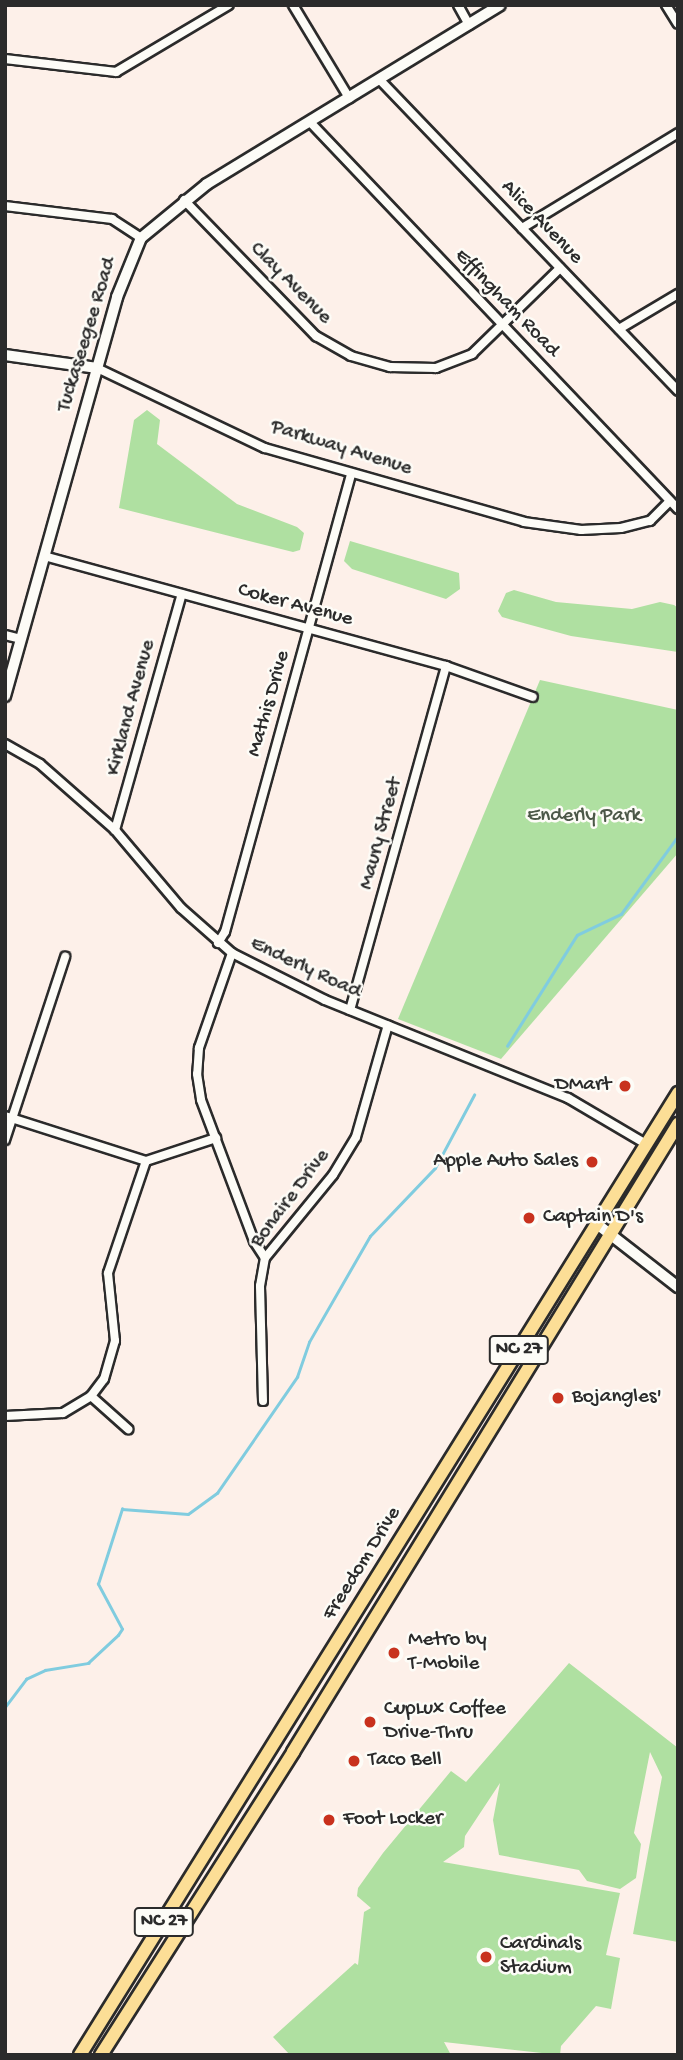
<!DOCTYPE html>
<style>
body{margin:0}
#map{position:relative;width:683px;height:2060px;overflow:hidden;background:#fdf0e9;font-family:"Gochi Hand",sans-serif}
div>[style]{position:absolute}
.green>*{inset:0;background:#afe0a1}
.stream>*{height:2.5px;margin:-1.25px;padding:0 1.25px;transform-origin:1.25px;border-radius:1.25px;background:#80ccdf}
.roads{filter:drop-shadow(2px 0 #2b2b2b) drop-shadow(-2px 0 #2b2b2b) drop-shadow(0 2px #2b2b2b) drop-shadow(0 -2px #2b2b2b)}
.minor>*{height:8px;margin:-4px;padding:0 4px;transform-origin:4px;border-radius:4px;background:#fdfcf7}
.tertiary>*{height:10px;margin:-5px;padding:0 5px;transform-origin:5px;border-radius:5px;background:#fdfcf7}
.secondary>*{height:10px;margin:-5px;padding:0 5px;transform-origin:5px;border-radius:5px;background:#fdfcf7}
.primary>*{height:12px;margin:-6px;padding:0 6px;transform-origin:6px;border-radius:6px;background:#fcde96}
.dots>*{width:19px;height:19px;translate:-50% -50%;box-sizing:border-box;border:4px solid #fdfcf7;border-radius:50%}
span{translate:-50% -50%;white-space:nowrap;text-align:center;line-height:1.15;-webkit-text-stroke:5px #fdfcf7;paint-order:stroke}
.shield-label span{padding:2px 5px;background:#fdfcf7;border:2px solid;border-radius:5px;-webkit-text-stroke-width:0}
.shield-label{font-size:19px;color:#2b2b2b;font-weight:700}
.street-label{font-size:21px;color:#2b2b2b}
.park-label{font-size:21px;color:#4c5848}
.poi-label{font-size:21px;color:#2b2b2b}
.right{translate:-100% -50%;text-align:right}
.left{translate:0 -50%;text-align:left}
.frame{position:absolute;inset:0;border:7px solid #2b2b2b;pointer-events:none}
</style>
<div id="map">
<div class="green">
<i style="clip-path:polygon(147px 410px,160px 420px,157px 444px,237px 504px,297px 527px,304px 533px,300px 550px,293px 552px,119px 508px,134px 420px)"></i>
<i style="clip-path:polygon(350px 541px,459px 573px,460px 589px,446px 599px,352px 569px,344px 561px)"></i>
<i style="clip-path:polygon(514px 590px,556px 602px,632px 609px,660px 602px,674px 605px,678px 608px,678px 652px,571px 636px,502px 617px,498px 611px,506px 593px)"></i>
<i style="clip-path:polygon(540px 680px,678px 710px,678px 853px,501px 1059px,398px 1019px)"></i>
<i style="clip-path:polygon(569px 1663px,678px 1748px,678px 1942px,633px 1934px,662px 1777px,650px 1752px,634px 1833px,641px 1844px,636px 1878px,620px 1889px,587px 1881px,579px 1870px,499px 1855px,493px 1820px,500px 1783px,465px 1836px,464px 1847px,443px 1862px,620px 1893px,606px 1955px,620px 1958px,611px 2009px,596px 2006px,561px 2046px,560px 2055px,444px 2042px,451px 2055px,290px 2055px,273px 2037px,355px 1963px,358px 1965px,364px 1912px,371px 1908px,357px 1896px,358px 1888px,383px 1853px,451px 1771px,466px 1782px)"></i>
</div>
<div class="stream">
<i style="left:507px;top:1046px;width:131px;rotate:-57.8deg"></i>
<i style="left:577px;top:935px;width:49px;rotate:-25.5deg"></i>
<i style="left:621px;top:914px;width:97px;rotate:-53.8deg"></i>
<i style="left:5px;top:1707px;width:35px;rotate:-53deg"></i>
<i style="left:26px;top:1679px;width:21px;rotate:-25deg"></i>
<i style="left:45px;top:1670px;width:44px;rotate:-9.2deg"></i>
<i style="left:88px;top:1663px;width:41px;rotate:-43deg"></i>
<i style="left:118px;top:1635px;width:7px;rotate:-56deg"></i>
<i style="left:122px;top:1629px;width:51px;rotate:-118.1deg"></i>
<i style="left:98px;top:1584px;width:79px;rotate:-72.3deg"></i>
<i style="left:122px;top:1509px;width:66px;rotate:4.3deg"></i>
<i style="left:188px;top:1514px;width:36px;rotate:-36deg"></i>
<i style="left:217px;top:1493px;width:141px;rotate:-55.4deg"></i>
<i style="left:297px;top:1377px;width:37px;rotate:-71deg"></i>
<i style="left:309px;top:1342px;width:122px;rotate:-60.1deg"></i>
<i style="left:370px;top:1236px;width:94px;rotate:-46.3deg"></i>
<i style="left:435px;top:1168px;width:83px;rotate:-61.9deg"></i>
</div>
<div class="roads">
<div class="minor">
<i style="left:293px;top:5px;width:109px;rotate:58.9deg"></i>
<i style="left:458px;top:5px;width:23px;rotate:61deg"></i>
<i style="left:666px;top:5px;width:22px;rotate:58deg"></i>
<i style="left:5px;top:59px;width:112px;rotate:6.7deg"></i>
<i style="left:116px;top:72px;width:131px;rotate:-30.7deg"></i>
<i style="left:379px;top:79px;width:432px;rotate:46.2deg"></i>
<i style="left:310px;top:122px;width:534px;rotate:46.44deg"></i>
<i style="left:184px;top:200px;width:190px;rotate:45.9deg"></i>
<i style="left:316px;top:336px;width:40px;rotate:29.7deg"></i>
<i style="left:351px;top:356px;width:41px;rotate:15.8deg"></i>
<i style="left:390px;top:367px;width:46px;rotate:1.2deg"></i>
<i style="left:436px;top:368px;width:39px;rotate:-21deg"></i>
<i style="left:472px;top:354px;width:123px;rotate:-44.3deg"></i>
<i style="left:5px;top:206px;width:108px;rotate:6.9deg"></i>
<i style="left:112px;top:219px;width:35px;rotate:33deg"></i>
<i style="left:522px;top:228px;width:183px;rotate:-31.3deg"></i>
<i style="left:619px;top:329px;width:69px;rotate:-30.7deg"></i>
<i style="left:97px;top:368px;width:186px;rotate:25.5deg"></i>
<i style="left:265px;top:448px;width:269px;rotate:15.9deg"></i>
<i style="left:524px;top:522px;width:58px;rotate:8deg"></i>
<i style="left:581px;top:530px;width:40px;rotate:-2.9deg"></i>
<i style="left:621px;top:528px;width:30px;rotate:-14deg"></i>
<i style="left:650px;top:521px;width:28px;rotate:-45deg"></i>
<i style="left:44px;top:556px;width:417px;rotate:15.3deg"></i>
<i style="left:446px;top:666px;width:92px;rotate:19.6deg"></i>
<i style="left:5px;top:635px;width:16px;rotate:14deg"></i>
<i style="left:5px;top:744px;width:40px;rotate:29.7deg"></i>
<i style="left:40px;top:764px;width:100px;rotate:41.3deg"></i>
<i style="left:115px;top:830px;width:102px;rotate:49.8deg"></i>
<i style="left:181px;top:908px;width:68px;rotate:41.4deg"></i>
<i style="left:232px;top:953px;width:104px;rotate:26.8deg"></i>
<i style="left:325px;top:1000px;width:262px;rotate:22deg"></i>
<i style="left:568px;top:1098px;width:91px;rotate:30.5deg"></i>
<i style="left:115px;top:830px;width:245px;rotate:-74.2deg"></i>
<i style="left:218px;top:943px;width:13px;rotate:-58deg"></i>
<i style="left:225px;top:932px;width:476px;rotate:-74.6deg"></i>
<i style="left:232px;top:953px;width:101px;rotate:109.2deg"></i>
<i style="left:199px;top:1048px;width:26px;rotate:94deg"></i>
<i style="left:197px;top:1074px;width:26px;rotate:81deg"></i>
<i style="left:201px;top:1100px;width:151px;rotate:69.4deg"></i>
<i style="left:254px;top:1241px;width:20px;rotate:57deg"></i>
<i style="left:350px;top:1010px;width:357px;rotate:-74.4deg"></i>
<i style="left:5px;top:1116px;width:148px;rotate:17.7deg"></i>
<i style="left:146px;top:1161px;width:74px;rotate:-18.2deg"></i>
<i style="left:5px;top:1140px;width:193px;rotate:-71.8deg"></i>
<i style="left:91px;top:1396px;width:50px;rotate:41.7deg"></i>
<i style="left:263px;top:1401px;width:115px;rotate:-91.5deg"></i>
<i style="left:260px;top:1286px;width:28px;rotate:-80deg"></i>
<i style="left:265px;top:1258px;width:107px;rotate:-50.7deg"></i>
<i style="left:333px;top:1175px;width:44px;rotate:-58.8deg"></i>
<i style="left:356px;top:1137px;width:116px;rotate:-74.1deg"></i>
<i style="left:5px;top:1416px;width:58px;rotate:-3deg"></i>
<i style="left:63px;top:1413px;width:33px;rotate:-31deg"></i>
<i style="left:91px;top:1396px;width:21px;rotate:-53deg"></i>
<i style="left:104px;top:1379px;width:40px;rotate:-74deg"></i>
<i style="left:115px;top:1341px;width:68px;rotate:-95.9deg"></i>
<i style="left:108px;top:1273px;width:118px;rotate:-71.3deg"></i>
</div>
<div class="tertiary">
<i style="left:5px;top:355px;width:93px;rotate:8deg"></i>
<i style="left:597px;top:1224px;width:103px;rotate:37.9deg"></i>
</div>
<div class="secondary">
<i style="left:5px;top:696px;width:414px;rotate:-74.3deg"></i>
<i style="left:117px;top:297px;width:64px;rotate:-67.9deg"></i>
<i style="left:141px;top:238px;width:85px;rotate:-39.3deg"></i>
<i style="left:207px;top:184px;width:343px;rotate:-31.4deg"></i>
</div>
<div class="primary">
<i style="left:80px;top:2055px;width:1133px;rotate:-58.13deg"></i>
<i style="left:101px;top:2055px;width:359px;rotate:-57.6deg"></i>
<i style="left:293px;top:1752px;width:737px;rotate:-58.49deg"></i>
</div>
</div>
<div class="dots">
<i style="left:625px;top:1086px;background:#c8321e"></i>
<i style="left:592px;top:1162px;background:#c8321e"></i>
<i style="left:529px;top:1218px;background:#c8321e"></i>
<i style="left:558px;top:1398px;background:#c8321e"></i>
<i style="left:394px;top:1653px;background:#c8321e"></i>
<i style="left:370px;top:1722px;background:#c8321e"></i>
<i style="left:354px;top:1761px;background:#c8321e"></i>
<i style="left:329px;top:1820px;background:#c8321e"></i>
<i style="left:486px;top:1957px;background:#c8321e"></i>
</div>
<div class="shield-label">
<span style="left:519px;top:1350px">NC 27</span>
<span style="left:164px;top:1922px">NC 27</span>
</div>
<div class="street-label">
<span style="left:541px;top:223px;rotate:46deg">Alice Avenue</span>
<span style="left:290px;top:284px;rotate:45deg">Clay Avenue</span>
<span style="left:506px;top:304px;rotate:46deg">Effingham Road</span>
<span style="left:88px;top:335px;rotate:-73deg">Tuckaseegee Road</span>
<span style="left:341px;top:449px;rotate:17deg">Parkway Avenue</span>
<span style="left:295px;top:606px;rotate:15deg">Coker Avenue</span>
<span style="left:270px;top:704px;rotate:-74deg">Mathis Drive</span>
<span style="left:132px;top:708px;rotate:-75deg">Kirkland Avenue</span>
<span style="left:382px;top:834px;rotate:-75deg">Maury Street</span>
<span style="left:305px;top:969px;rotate:25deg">Enderly Road</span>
<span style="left:291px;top:1199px;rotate:-53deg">Bonaire Drive</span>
<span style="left:363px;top:1564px;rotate:-58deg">Freedom Drive</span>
</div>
<div class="park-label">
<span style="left:584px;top:817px">Enderly Park</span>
</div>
<div class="poi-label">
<span class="right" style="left:611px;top:1086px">DMart</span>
<span class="right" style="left:578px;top:1162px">Apple Auto Sales</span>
<span class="left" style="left:543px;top:1218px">Captain D's</span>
<span class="left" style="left:572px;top:1398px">Bojangles'</span>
<span class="left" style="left:408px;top:1653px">Metro by<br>T-Mobile</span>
<span class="left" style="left:384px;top:1722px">CupLux Coffee<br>Drive-Thru</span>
<span class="left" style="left:368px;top:1761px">Taco Bell</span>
<span class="left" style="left:343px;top:1820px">Foot Locker</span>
<span class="left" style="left:500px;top:1957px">Cardinals<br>Stadium</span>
</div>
<div class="frame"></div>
</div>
